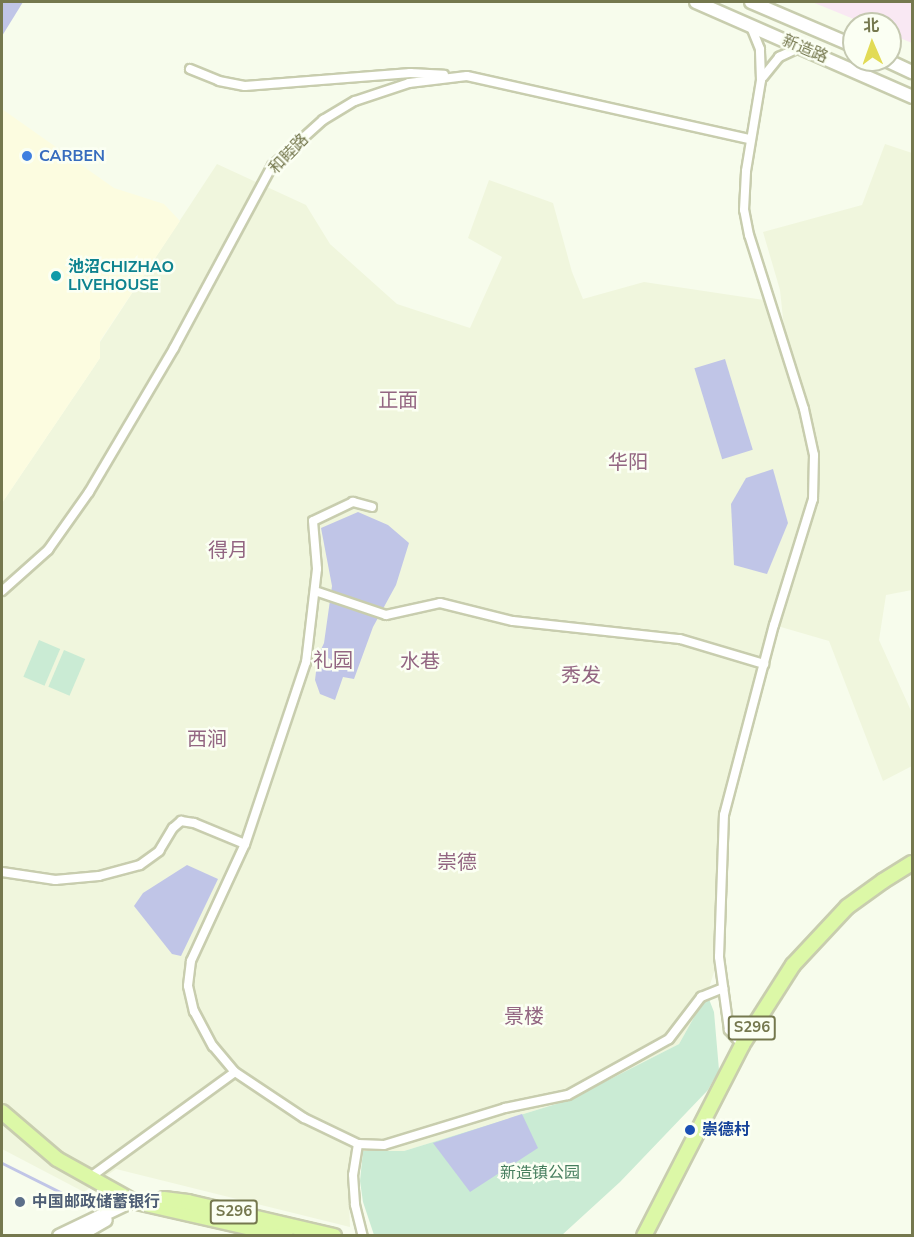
<!DOCTYPE html>
<meta charset="utf-8">
<style>
body{margin:0}
#map{position:relative;width:914px;height:1237px;overflow:hidden;background:#f7fcec;font-family:"Nunito Sans","Noto Sans SC",sans-serif}
div>[style]{position:absolute}
.residential>*{inset:0;background:#f0f6dd}
.commercial>*{inset:0;background:#fcfce0}
.education>*{inset:0;background:#f9e8f3}
.green>*{inset:0;background:#caebd4;transform-origin:0 0}
.water>*{inset:0;background:#c0c5e7;transform-origin:0 0}
.stream>*{height:3px;margin:-1.5px;padding:0 1.5px;transform-origin:1.5px;border-radius:1.5px;background:#c0c5e7}
.roads{filter:drop-shadow(2px 0 #c8cdae) drop-shadow(-2px 0 #c8cdae) drop-shadow(0 2px #c8cdae) drop-shadow(0 -2px #c8cdae)}
.street>*{height:8px;margin:-4px;padding:0 4px;transform-origin:4px;border-radius:4px;background:#fff}
.secondary>*{height:12px;margin:-6px;padding:0 6px;transform-origin:6px;border-radius:6px;background:#fff}
.primary>*{height:14px;margin:-7px;padding:0 7px;transform-origin:7px;border-radius:7px;background:#dcf8a7}
.dots>*{width:16px;height:16px;translate:-50% -50%;box-sizing:border-box;border:3px solid #fbfff3;border-radius:50%}
span{translate:-50% -50%;white-space:nowrap;text-align:center;line-height:1.15;-webkit-text-stroke:5px #fbfff3;paint-order:stroke}
.shield-label span{padding:2px 4px;background:#fbfff3;border:2px solid;border-radius:4px;-webkit-text-stroke-width:0}
.shield-label{font-size:15px;color:#75784e;font-weight:700}
.street-label{font-size:16px;color:#75784e}
.shop-label{font-size:16px;color:#366cbe;font-weight:700}
.left{translate:0 -50%;text-align:left}
.culture-label{font-size:16px;color:#0d838f;font-weight:700}
.transit-label{font-size:16px;color:#164399;font-weight:700}
.park-label{font-size:16px;color:#467e5e}
.service-label{font-size:16px;color:#4e5e75;font-weight:700}
.quarter-label{font-size:20px;color:#936682}
.frame{position:absolute;inset:0;border:3px solid #75784e;pointer-events:none}
.north{position:absolute;left:842px;top:12px;width:60px;height:60px;box-sizing:border-box;background:#fbfff3;border:2px solid #c5c9b1;border-radius:50%;rotate:358deg;font-size:16px;font-weight:700;line-height:24px;text-align:center;color:#75784e}
.north::after{content:'';display:block;margin:auto;width:21px;height:27px;background:#e2db55;clip-path:polygon(50% 0,100% 100%,50% 72%,0 100%)}
</style>
<div id="map">
<div class="residential">
<i style="clip-path:polygon(885px 144px,912px 153px,912px 590px,886px 595px,879px 640px,912px 713px,912px 766px,883px 781px,829px 641px,774px 625px,724px 815px,719px 957px,707px 994px,679px 1044px,569px 1100px,404px 1151px,351px 1151px,348px 1175px,350px 1227px,116px 1169px,84px 1192px,2px 1149px,2px 503px,100px 358px,100px 342px,217px 164px,306px 205px,330px 244px,397px 304px,470px 328px,502px 257px,468px 238px,489px 180px,553px 203px,572px 272px,583px 299px,644px 282px,771px 301px,786px 347px,780px 290px,763px 232px,862px 205px)"></i>
</div>
<div class="commercial">
<i style="clip-path:polygon(2px 109px,114px 188px,164px 204px,180px 221px,100px 341px,100px 358px,2px 503px)"></i>
</div>
<div class="education">
<i style="clip-path:polygon(812px 2px,912px 2px,912px 43px,890px 34px,890px 24px,866px 24px)"></i>
</div>
<div class="green">
<i style="left:39px;top:640px;width:23px;height:40px;rotate:23deg"></i>
<i style="left:64px;top:650px;width:23px;height:40px;rotate:23deg"></i>
<i style="clip-path:polygon(707px 994px,714px 1012px,719px 1070px,708px 1090px,620px 1182px,562px 1235px,374px 1235px,363px 1202px,360px 1181px,363px 1151px,404px 1151px,569px 1100px,679px 1044px)"></i>
</div>
<div class="water">
<i style="clip-path:polygon(2px 2px,23px 2px,2px 36px)"></i>
<i style="left:725px;top:359px;width:95px;height:32px;rotate:73deg"></i>
<i style="clip-path:polygon(773px 469px,788px 523px,767px 574px,734px 565px,731px 504px,746px 478px)"></i>
<i style="clip-path:polygon(358px 512px,388px 525px,409px 543px,396px 585px,373px 627px,354px 679px,343px 677px,335px 700px,320px 694px,315px 680px,318px 656px,324px 643px,332px 586px,321px 528px)"></i>
<i style="clip-path:polygon(187px 865px,218px 879px,181px 956px,172px 954px,134px 906px,143px 893px)"></i>
<i style="clip-path:polygon(522px 1114px,538px 1148px,470px 1192px,433px 1143px)"></i>
</div>
<div class="stream">
<i style="left:2px;top:1163px;width:83px;rotate:26.6deg"></i>
<i style="left:125px;top:1235px;width:1px;rotate:45deg"></i>
</div>
<div class="roads">
<div class="street">
<i style="left:190px;top:69px;width:31px;rotate:22deg"></i>
<i style="left:219px;top:81px;width:26px;rotate:11deg"></i>
<i style="left:245px;top:86px;width:166px;rotate:-4.5deg"></i>
<i style="left:410px;top:73px;width:34px;rotate:3deg"></i>
<i style="left:763px;top:77px;width:26px;rotate:-51deg"></i>
<i style="left:779px;top:57px;width:23px;rotate:-25deg"></i>
<i style="left:372px;top:507px;width:20px;rotate:-165deg"></i>
<i style="left:353px;top:502px;width:44px;rotate:154.6deg"></i>
<i style="left:313px;top:521px;width:48px;rotate:85.2deg"></i>
<i style="left:317px;top:569px;width:94px;rotate:96.7deg"></i>
<i style="left:306px;top:662px;width:192px;rotate:108.5deg"></i>
<i style="left:245px;top:844px;width:129px;rotate:114.8deg"></i>
<i style="left:191px;top:961px;width:25px;rotate:97deg"></i>
<i style="left:188px;top:986px;width:26px;rotate:77deg"></i>
<i style="left:194px;top:1011px;width:40px;rotate:62deg"></i>
<i style="left:213px;top:1046px;width:34px;rotate:50deg"></i>
<i style="left:235px;top:1072px;width:83px;rotate:33.7deg"></i>
<i style="left:304px;top:1118px;width:60px;rotate:25.7deg"></i>
<i style="left:358px;top:1144px;width:26px;rotate:2deg"></i>
<i style="left:384px;top:1145px;width:127px;rotate:-17deg"></i>
<i style="left:505px;top:1108px;width:64px;rotate:-11.7deg"></i>
<i style="left:568px;top:1095px;width:115px;rotate:-29deg"></i>
<i style="left:669px;top:1039px;width:53px;rotate:-52.7deg"></i>
<i style="left:701px;top:997px;width:24px;rotate:-22deg"></i>
<i style="left:2px;top:591px;width:62px;rotate:-41.7deg"></i>
<i style="left:48px;top:550px;width:71px;rotate:-54.7deg"></i>
<i style="left:89px;top:492px;width:167px;rotate:-59.4deg"></i>
<i style="left:174px;top:348px;width:207px;rotate:-61.7deg"></i>
<i style="left:272px;top:166px;width:69px;rotate:-42deg"></i>
<i style="left:323px;top:120px;width:37px;rotate:-31deg"></i>
<i style="left:355px;top:101px;width:57px;rotate:-18.4deg"></i>
<i style="left:409px;top:83px;width:58px;rotate:-6.9deg"></i>
<i style="left:467px;top:76px;width:290px;rotate:12.6deg"></i>
<i style="left:315px;top:591px;width:75px;rotate:18.7deg"></i>
<i style="left:386px;top:615px;width:55px;rotate:-12.5deg"></i>
<i style="left:440px;top:603px;width:75px;rotate:13.9deg"></i>
<i style="left:513px;top:621px;width:168px;rotate:6.2deg"></i>
<i style="left:680px;top:639px;width:88px;rotate:16.6deg"></i>
<i style="left:2px;top:872px;width:54px;rotate:8.6deg"></i>
<i style="left:55px;top:880px;width:44px;rotate:-5.2deg"></i>
<i style="left:99px;top:876px;width:42px;rotate:-15deg"></i>
<i style="left:140px;top:865px;width:24px;rotate:-36deg"></i>
<i style="left:159px;top:851px;width:27px;rotate:-59deg"></i>
<i style="left:173px;top:828px;width:11px;rotate:-41deg"></i>
<i style="left:181px;top:821px;width:13px;rotate:9deg"></i>
<i style="left:194px;top:823px;width:55px;rotate:22.4deg"></i>
<i style="left:742px;top:1045px;width:20px;rotate:-131deg"></i>
<i style="left:729px;top:1030px;width:74px;rotate:-97.8deg"></i>
<i style="left:719px;top:957px;width:142px;rotate:-88deg"></i>
<i style="left:724px;top:815px;width:196px;rotate:-75.3deg"></i>
<i style="left:774px;top:625px;width:132px;rotate:-72.8deg"></i>
<i style="left:813px;top:499px;width:44px;rotate:-88.7deg"></i>
<i style="left:814px;top:455px;width:47px;rotate:-102.3deg"></i>
<i style="left:804px;top:409px;width:182px;rotate:-107.5deg"></i>
<i style="left:749px;top:235px;width:25px;rotate:-101deg"></i>
<i style="left:744px;top:210px;width:39px;rotate:-87deg"></i>
<i style="left:746px;top:171px;width:92px;rotate:-80.6deg"></i>
<i style="left:761px;top:80px;width:31px;rotate:-92deg"></i>
<i style="left:760px;top:49px;width:24px;rotate:-112deg"></i>
<i style="left:358px;top:1144px;width:31px;rotate:99deg"></i>
<i style="left:353px;top:1175px;width:30px;rotate:86deg"></i>
<i style="left:355px;top:1205px;width:32px;rotate:76deg"></i>
<i style="left:89px;top:1178px;width:180px;rotate:-36deg"></i>
</div>
<div class="secondary">
<i style="left:696px;top:2px;width:236px;rotate:23.7deg"></i>
<i style="left:751px;top:2px;width:112px;rotate:23.1deg"></i>
<i style="left:886px;top:60px;width:29px;rotate:25deg"></i>
<i style="left:59px;top:1236px;width:81px;rotate:-25.6deg"></i>
<i style="left:78px;top:1236px;width:32px;rotate:-30deg"></i>
</div>
<div class="primary">
<i style="left:2px;top:1112px;width:72px;rotate:40.5deg"></i>
<i style="left:57px;top:1159px;width:86px;rotate:29.2deg"></i>
<i style="left:132px;top:1201px;width:158px;rotate:12.8deg"></i>
<i style="left:164px;top:1199px;width:24px;rotate:7deg"></i>
<i style="left:188px;top:1202px;width:150px;rotate:13.1deg"></i>
<i style="left:644px;top:1236px;width:215px;rotate:-62.8deg"></i>
<i style="left:742px;top:1045px;width:95px;rotate:-57.5deg"></i>
<i style="left:793px;top:965px;width:79px;rotate:-47deg"></i>
<i style="left:847px;top:907px;width:44px;rotate:-35.8deg"></i>
<i style="left:883px;top:881px;width:34px;rotate:-32deg"></i>
</div>
</div>
<div class="dots">
<i style="left:27px;top:156px;background:#3f7fe0"></i>
<i style="left:56px;top:276px;background:#0f9aa8"></i>
<i style="left:690px;top:1130px;background:#1a4fb4"></i>
<i style="left:20px;top:1202px;background:#5c6f8a"></i>
</div>
<div class="shield-label">
<span style="left:752px;top:1028px">S296</span>
<span style="left:234px;top:1212px">S296</span>
</div>
<div class="street-label">
<span style="left:805px;top:49px;rotate:23deg">新造路</span>
<span style="left:289px;top:154px;rotate:-46deg">和睦路</span>
</div>
<div class="shop-label">
<span class="left" style="left:39px;top:156px">CARBEN</span>
</div>
<div class="culture-label">
<span class="left" style="left:68px;top:276px">池沼CHIZHAO<br>LIVEHOUSE</span>
</div>
<div class="transit-label">
<span class="left" style="left:702px;top:1130px">崇德村</span>
</div>
<div class="park-label">
<span style="left:540px;top:1173px">新造镇公园</span>
</div>
<div class="service-label">
<span class="left" style="left:32px;top:1202px">中国邮政储蓄银行</span>
</div>
<div class="quarter-label">
<span style="left:398px;top:400px">正面</span>
<span style="left:628px;top:462px">华阳</span>
<span style="left:228px;top:550px">得月</span>
<span style="left:333px;top:660px">礼园</span>
<span style="left:420px;top:661px">水巷</span>
<span style="left:581px;top:675px">秀发</span>
<span style="left:207px;top:739px">西涧</span>
<span style="left:457px;top:862px">崇德</span>
<span style="left:524px;top:1016px">景楼</span>
</div>
<div class="frame"></div>
<div class="north">北</div>
</div>
